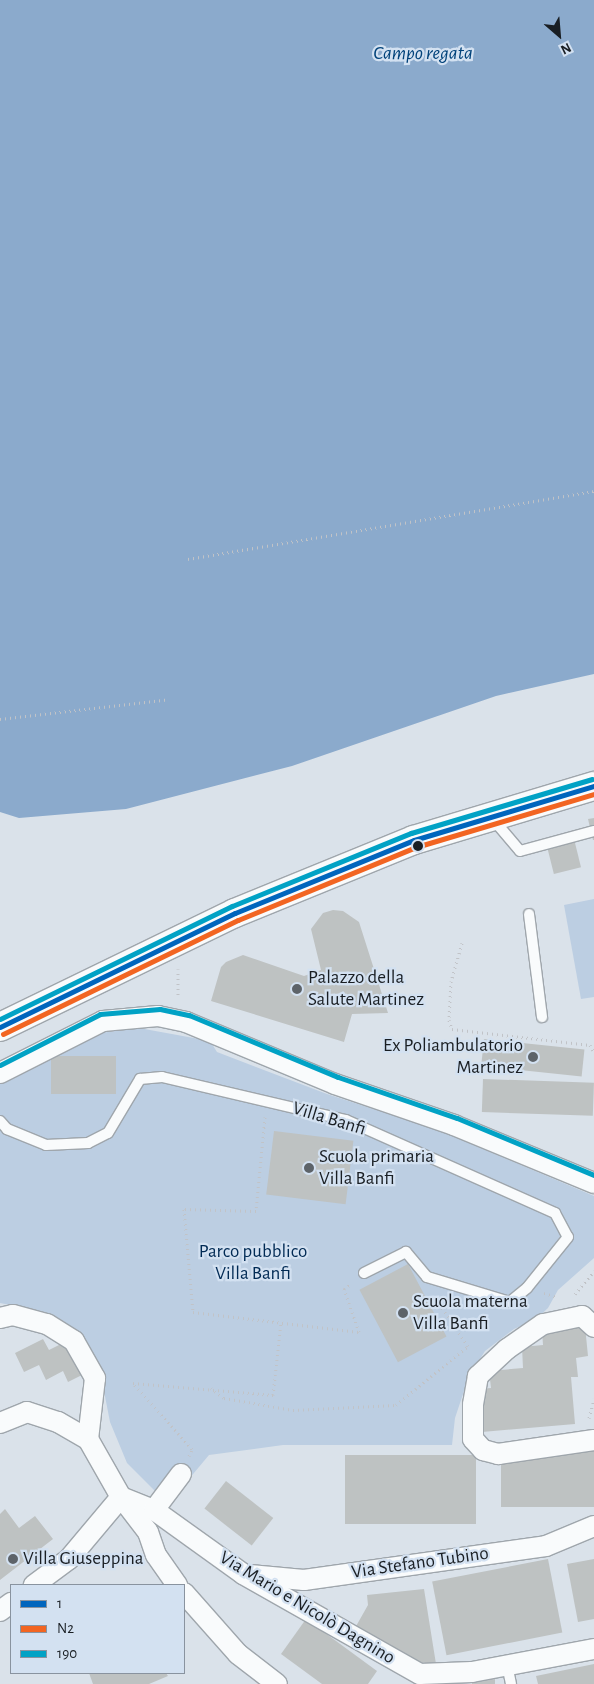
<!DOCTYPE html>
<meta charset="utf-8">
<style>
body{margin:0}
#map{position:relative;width:594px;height:1684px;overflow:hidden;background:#dae2ea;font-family:"Alegreya Sans",sans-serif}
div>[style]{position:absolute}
.green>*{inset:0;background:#bccee2}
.water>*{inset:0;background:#8baacc}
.building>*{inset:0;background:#bec2c2;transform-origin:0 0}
.path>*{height:3px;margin-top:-1.5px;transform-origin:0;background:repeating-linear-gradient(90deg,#c1c3c7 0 1px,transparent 0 5px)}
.roads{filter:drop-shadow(1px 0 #9fa6ac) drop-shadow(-1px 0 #9fa6ac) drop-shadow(0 1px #9fa6ac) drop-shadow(0 -1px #9fa6ac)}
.lane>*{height:10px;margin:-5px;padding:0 5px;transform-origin:5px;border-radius:5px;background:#f9fbfc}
.street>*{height:20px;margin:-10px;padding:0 10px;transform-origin:10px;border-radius:10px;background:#f9fbfc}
.primary>*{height:28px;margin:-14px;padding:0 14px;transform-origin:14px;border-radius:14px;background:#f9fbfc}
.bus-1>*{height:5px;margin:-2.5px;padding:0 2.5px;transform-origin:2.5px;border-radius:2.5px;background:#0065bd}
.bus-2>*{height:5px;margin:-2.5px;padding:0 2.5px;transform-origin:2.5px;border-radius:2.5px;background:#f26522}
.bus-3>*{height:5px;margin:-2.5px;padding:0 2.5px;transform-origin:2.5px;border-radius:2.5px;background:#01a2c5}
.dots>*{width:14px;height:14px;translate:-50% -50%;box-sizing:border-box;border:2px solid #d3e1f1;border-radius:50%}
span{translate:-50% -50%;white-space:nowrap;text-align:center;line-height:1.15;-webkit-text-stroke:4.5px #d3e1f1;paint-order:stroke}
.poi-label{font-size:19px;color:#191e23}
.left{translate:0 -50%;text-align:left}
.right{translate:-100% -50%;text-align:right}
.street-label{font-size:19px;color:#191e23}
.park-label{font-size:19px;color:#002a54}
.water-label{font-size:20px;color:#01427a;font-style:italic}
.legend{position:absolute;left:10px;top:1584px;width:175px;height:90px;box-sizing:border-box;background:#d3e1f1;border:1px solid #89939f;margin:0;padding:6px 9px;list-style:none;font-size:15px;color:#191e23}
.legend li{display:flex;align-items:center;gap:10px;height:25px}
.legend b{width:25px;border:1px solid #89939f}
.north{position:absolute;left:534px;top:10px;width:50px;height:50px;-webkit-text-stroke:4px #d3e1f1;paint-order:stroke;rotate:153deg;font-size:14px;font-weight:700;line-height:20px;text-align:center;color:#191e23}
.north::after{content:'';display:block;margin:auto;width:18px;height:22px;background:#191e23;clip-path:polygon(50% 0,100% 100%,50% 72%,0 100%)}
</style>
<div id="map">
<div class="green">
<i style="clip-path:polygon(594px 899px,594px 997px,581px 999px,564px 905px)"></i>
<i style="clip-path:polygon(139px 1028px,210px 1041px,217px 1052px,327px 1094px,438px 1130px,594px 1196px,594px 1258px,558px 1290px,548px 1308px,536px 1319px,514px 1329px,485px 1351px,469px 1376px,455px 1418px,452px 1445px,283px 1445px,209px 1455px,168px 1504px,127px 1463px,110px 1422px,102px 1381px,92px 1351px,73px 1330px,41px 1311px,0 1303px,0 1083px,92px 1034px)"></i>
</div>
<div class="water">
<i style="clip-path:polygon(0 0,594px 0,594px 674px,496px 696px,292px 766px,126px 809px,19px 818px,0 812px)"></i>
</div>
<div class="building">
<i style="clip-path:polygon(594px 818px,594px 840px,593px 840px,588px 819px)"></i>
<i style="left:574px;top:839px;width:29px;height:28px;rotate:76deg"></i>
<i style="clip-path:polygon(333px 910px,343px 911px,359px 922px,388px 1013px,352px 1014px,344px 1042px,211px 1001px,221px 967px,226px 962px,243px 955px,304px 976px,321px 970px,311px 929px,323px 913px)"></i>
<i style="left:484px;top:1039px;width:101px;height:27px;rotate:6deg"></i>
<i style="left:116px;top:1056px;width:38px;height:65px;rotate:90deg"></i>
<i style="left:483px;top:1079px;width:111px;height:33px;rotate:2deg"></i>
<i style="left:274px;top:1131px;width:80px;height:64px;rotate:7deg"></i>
<i style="left:408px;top:1264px;width:82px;height:55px;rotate:62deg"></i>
<i style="clip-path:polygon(585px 1326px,588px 1356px,576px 1358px,578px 1377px,571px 1377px,575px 1424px,482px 1432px,479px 1389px,491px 1388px,489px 1371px,523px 1368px,522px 1347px,543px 1345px,542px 1330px)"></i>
<i style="clip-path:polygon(43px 1339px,49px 1350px,65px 1342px,82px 1375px,68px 1382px,63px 1371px,46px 1380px,39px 1365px,24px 1372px,15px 1353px)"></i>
<i style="left:594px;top:1447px;width:60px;height:93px;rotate:90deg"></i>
<i style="left:476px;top:1455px;width:69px;height:131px;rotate:90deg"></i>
<i style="left:226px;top:1481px;width:60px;height:35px;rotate:38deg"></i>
<i style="clip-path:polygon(5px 1509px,19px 1528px,35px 1516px,53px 1539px,0 1580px,0 1514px)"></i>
<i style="left:548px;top:1559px;width:75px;height:118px;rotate:79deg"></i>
<i style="clip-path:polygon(594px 1559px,594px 1619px,578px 1622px,567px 1564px)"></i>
<i style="clip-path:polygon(424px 1589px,436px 1664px,416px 1662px,355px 1628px,368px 1605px,367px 1595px)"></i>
<i style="clip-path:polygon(306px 1619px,377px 1671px,368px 1684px,322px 1684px,281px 1654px)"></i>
<i style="clip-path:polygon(594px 1664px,594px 1684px,538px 1684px,536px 1676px)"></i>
<i style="clip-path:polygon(89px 1673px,166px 1673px,168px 1676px,149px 1684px,93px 1684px)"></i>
<i style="clip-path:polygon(495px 1679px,495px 1684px,472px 1684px,472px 1683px)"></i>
</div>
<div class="path">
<i style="left:188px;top:559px;width:412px;rotate:-9.5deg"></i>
<i style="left:0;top:719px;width:170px;rotate:-6.7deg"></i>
<i style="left:462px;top:943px;width:40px;rotate:106deg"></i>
<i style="left:451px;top:981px;width:39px;rotate:93deg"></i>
<i style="left:449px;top:1020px;width:9px;rotate:72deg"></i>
<i style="left:452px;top:1029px;width:139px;rotate:6.6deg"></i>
<i style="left:590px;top:1045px;width:8px;rotate:60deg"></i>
<i style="left:178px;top:969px;width:28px;rotate:90deg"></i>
<i style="left:265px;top:1117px;width:94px;rotate:95.5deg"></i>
<i style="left:256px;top:1211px;width:72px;rotate:-178.4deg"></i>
<i style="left:184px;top:1209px;width:103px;rotate:85deg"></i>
<i style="left:193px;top:1312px;width:167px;rotate:6.9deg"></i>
<i style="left:359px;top:1332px;width:46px;rotate:-109.2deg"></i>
<i style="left:344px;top:1289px;width:9px;rotate:-36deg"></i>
<i style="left:544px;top:1293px;width:14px;rotate:17deg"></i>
<i style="left:575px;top:1294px;width:30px;rotate:-50deg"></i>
<i style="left:211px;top:1388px;width:16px;rotate:38deg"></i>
<i style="left:224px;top:1398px;width:70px;rotate:9.9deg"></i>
<i style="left:293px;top:1410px;width:103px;rotate:-2.8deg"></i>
<i style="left:396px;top:1405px;width:93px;rotate:-39.3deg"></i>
<i style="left:468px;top:1346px;width:58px;rotate:-124.5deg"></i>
<i style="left:589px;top:1418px;width:20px;rotate:-75deg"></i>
<i style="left:189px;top:1456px;width:8px;rotate:-67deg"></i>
<i style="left:192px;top:1449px;width:89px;rotate:-131.8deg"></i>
<i style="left:133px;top:1383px;width:141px;rotate:4.9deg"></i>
<i style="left:273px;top:1395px;width:72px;rotate:-83.7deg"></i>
</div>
<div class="roads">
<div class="lane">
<i style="left:492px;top:818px;width:43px;rotate:49.7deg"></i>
<i style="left:520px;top:851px;width:77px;rotate:-15.1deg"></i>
<i style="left:529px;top:914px;width:104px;rotate:82.8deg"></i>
<i style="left:0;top:1121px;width:11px;rotate:49deg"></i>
<i style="left:7px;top:1129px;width:42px;rotate:22.3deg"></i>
<i style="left:46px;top:1145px;width:42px;rotate:-2.7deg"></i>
<i style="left:88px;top:1143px;width:22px;rotate:-27deg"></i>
<i style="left:108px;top:1133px;width:63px;rotate:-59.3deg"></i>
<i style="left:140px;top:1079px;width:22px;rotate:-5deg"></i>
<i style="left:162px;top:1077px;width:189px;rotate:13.2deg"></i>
<i style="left:346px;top:1120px;width:229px;rotate:24deg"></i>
<i style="left:555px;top:1213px;width:27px;rotate:62deg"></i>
<i style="left:568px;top:1237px;width:65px;rotate:128.8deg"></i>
<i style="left:527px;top:1288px;width:22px;rotate:141deg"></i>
<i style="left:510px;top:1302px;width:87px;rotate:-163.2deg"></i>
<i style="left:427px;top:1277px;width:33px;rotate:-130deg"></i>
<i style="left:406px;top:1252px;width:47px;rotate:153.4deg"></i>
<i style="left:507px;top:1665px;width:19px;rotate:78deg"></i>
</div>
<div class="street">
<i style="left:0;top:1073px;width:115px;rotate:-26.8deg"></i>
<i style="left:103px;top:1021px;width:55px;rotate:-5.2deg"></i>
<i style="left:158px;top:1016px;width:29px;rotate:12deg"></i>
<i style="left:186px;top:1022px;width:161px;rotate:22.6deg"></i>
<i style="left:335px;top:1084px;width:126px;rotate:19deg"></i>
<i style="left:454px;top:1125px;width:152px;rotate:22.5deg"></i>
<i style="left:0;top:1318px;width:13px;rotate:-13deg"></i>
<i style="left:13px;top:1315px;width:35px;rotate:15deg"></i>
<i style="left:47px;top:1324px;width:32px;rotate:32deg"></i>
<i style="left:74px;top:1341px;width:43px;rotate:60.4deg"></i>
<i style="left:95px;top:1378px;width:61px;rotate:96.5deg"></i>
<i style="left:594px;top:1327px;width:16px;rotate:-137deg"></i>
<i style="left:582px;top:1316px;width:40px;rotate:168deg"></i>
<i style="left:543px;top:1324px;width:44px;rotate:145.2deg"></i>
<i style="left:507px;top:1349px;width:40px;rotate:137deg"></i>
<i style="left:478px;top:1376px;width:29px;rotate:100deg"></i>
<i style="left:473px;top:1405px;width:34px;rotate:90deg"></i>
<i style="left:473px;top:1439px;width:15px;rotate:48deg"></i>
<i style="left:483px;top:1450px;width:16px;rotate:15deg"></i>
<i style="left:498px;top:1454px;width:97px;rotate:-8.3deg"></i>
<i style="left:0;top:1423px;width:29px;rotate:-22deg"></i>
<i style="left:27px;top:1412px;width:33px;rotate:18deg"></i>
<i style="left:58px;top:1422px;width:34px;rotate:30deg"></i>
<i style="left:88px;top:1439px;width:67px;rotate:60.4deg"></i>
<i style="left:121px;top:1497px;width:81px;rotate:130deg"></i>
<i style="left:69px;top:1559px;width:44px;rotate:143.4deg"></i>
<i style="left:121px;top:1497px;width:35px;rotate:22deg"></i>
<i style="left:154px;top:1510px;width:110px;rotate:35.7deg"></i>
<i style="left:243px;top:1574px;width:203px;rotate:29.5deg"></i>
<i style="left:420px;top:1674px;width:52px;rotate:-2.2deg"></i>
<i style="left:472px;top:1672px;width:124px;rotate:-10.7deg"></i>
<i style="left:121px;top:1497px;width:44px;rotate:52.4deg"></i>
<i style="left:148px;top:1532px;width:24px;rotate:71deg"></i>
<i style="left:156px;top:1555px;width:37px;rotate:55deg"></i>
<i style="left:154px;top:1510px;width:45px;rotate:-53.1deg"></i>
<i style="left:250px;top:1575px;width:54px;rotate:5.3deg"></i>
<i style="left:304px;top:1580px;width:244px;rotate:-8deg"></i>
<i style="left:546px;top:1546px;width:52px;rotate:-22.6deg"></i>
<i style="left:184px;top:1593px;width:81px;rotate:48.5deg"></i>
<i style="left:238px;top:1654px;width:49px;rotate:37.6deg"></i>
<i style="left:0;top:1611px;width:14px;rotate:-36deg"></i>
</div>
<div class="primary">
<i style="left:0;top:1027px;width:261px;rotate:-25.9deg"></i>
<i style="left:235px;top:913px;width:193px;rotate:-22.2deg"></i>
<i style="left:414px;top:840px;width:188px;rotate:-16.7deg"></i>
</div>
</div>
<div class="bus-1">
<i style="left:0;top:1027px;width:261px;rotate:-25.9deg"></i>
<i style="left:235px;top:913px;width:193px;rotate:-22.2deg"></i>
<i style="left:414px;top:840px;width:188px;rotate:-16.7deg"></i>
</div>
<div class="bus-2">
<i style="left:3px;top:1034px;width:261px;rotate:-25.9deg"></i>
<i style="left:238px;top:920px;width:192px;rotate:-22.3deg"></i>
<i style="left:416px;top:847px;width:186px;rotate:-16.6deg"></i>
</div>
<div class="bus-3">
<i style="left:0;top:1019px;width:258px;rotate:-26deg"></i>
<i style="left:232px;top:906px;width:193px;rotate:-22.2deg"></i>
<i style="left:411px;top:833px;width:189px;rotate:-16.6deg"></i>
<i style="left:0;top:1065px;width:112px;rotate:-27deg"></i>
<i style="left:100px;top:1014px;width:60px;rotate:-4.8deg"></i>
<i style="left:160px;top:1009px;width:30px;rotate:12deg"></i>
<i style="left:189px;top:1015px;width:161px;rotate:22.6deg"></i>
<i style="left:338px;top:1077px;width:126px;rotate:19deg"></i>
<i style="left:457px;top:1118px;width:148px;rotate:22.6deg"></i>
</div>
<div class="dots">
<i style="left:418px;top:846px;background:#191e23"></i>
<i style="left:297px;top:989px;background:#5d6369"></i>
<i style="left:533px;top:1057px;background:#5d6369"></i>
<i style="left:309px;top:1168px;background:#5d6369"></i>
<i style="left:403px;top:1313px;background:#5d6369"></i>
<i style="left:13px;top:1559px;background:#5d6369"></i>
</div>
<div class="poi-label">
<span class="left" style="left:308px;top:989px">Palazzo della<br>Salute Martinez</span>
<span class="right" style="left:523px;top:1057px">Ex Poliambulatorio<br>Martinez</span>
<span class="left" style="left:319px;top:1168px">Scuola primaria<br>Villa Banfi</span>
<span class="left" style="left:413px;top:1313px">Scuola materna<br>Villa Banfi</span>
<span class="left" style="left:23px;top:1559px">Villa Giuseppina</span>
</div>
<div class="street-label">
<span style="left:329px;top:1119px;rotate:17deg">Villa Banfi</span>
<span style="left:420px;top:1563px;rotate:-8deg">Via Stefano Tubino</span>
<span style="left:307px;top:1608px;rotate:31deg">Via Mario e Nicolò Dagnino</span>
</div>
<div class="park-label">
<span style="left:253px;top:1263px">Parco pubblico<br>Villa Banfi</span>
</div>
<div class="water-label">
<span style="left:423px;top:53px">Campo regata</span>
</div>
<ul class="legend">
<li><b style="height:6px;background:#0065bd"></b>1</li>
<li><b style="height:6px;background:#f26522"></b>N2</li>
<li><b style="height:6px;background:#01a2c5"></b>190</li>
</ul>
<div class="north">N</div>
</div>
